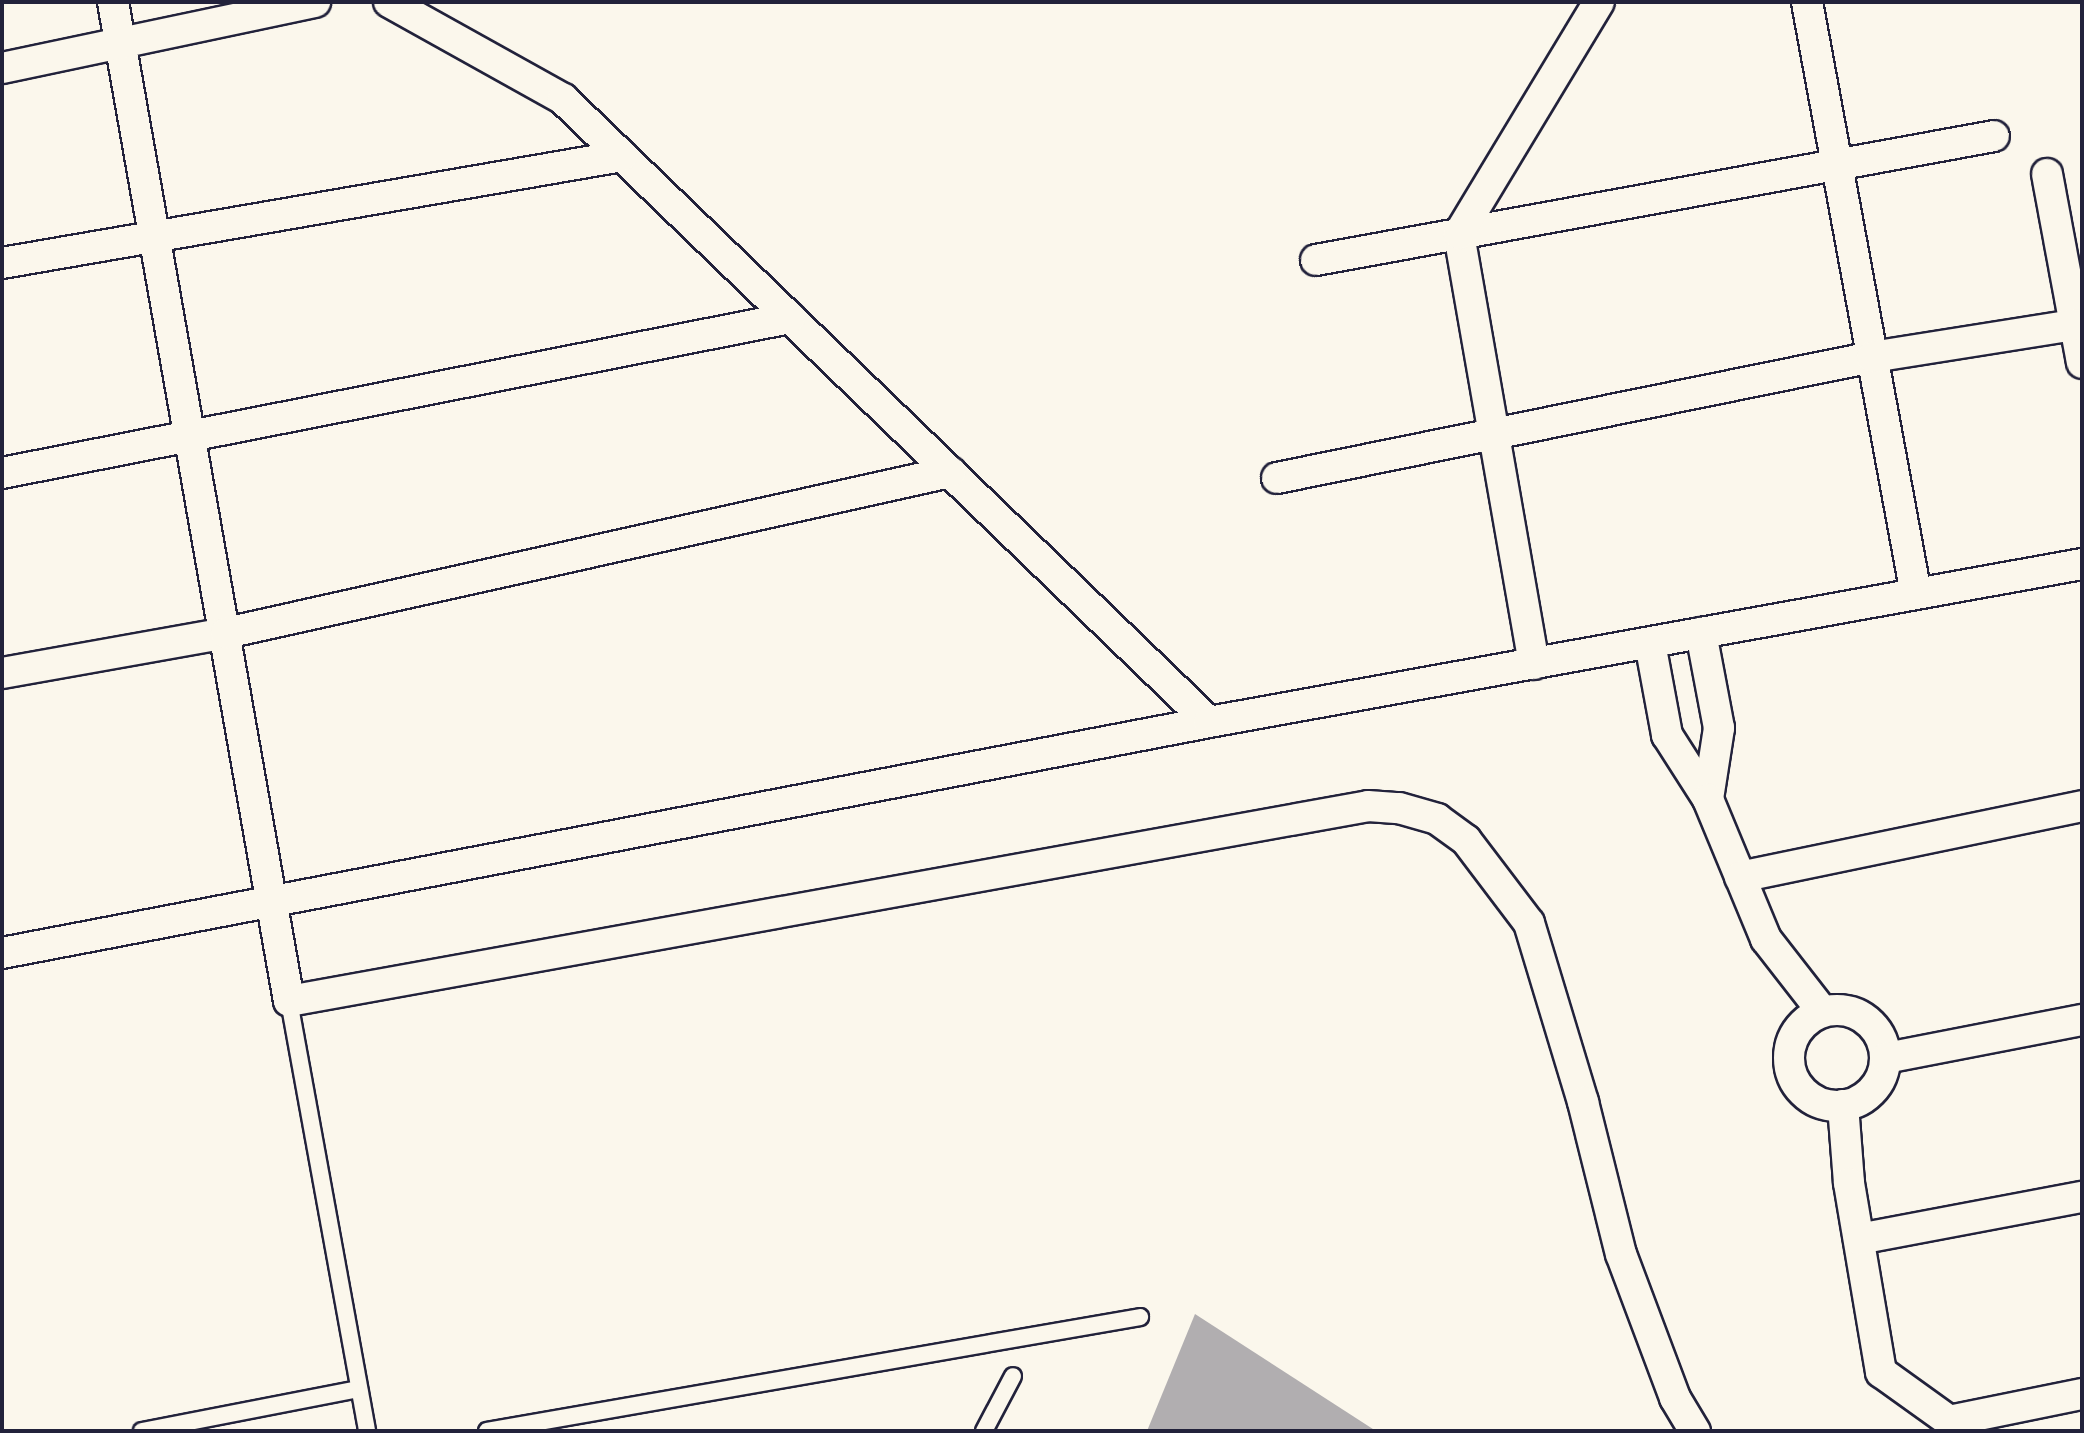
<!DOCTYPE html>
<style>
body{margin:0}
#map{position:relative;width:2084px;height:1433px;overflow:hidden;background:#fbf7ec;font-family:Mali,sans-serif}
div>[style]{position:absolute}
.water>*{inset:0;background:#b1aeb0}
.roads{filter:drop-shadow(2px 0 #22223b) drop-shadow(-2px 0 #22223b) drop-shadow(0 2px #22223b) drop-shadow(0 -2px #22223b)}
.service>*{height:16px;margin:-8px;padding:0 8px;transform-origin:8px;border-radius:8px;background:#fbf7ec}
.minor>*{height:30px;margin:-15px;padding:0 15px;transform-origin:15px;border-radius:15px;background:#fbf7ec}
.minor>.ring{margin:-15px;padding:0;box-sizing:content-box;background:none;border:30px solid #fbf7ec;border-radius:50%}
span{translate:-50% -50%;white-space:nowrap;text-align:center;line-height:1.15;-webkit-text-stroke:8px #fbf7ec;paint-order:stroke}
.frame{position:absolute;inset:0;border:4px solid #22223b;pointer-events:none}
</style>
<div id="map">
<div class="water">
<i style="clip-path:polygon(1195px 1314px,1376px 1431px,1147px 1431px)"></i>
</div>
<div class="roads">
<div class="service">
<i style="left:289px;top:1001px;width:437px;rotate:79.7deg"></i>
<i style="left:142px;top:1431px;width:221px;rotate:-11deg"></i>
<i style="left:487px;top:1431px;width:663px;rotate:-9.9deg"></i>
<i style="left:984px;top:1431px;width:62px;rotate:-62.2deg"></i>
</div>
<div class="minor">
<i style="left:113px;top:2px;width:1014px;rotate:80.01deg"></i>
<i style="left:289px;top:1001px;width:1096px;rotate:-10.24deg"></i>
<i style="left:1368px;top:806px;width:31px;rotate:4deg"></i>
<i style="left:1399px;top:808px;width:40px;rotate:16deg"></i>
<i style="left:1437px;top:819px;width:36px;rotate:36deg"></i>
<i style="left:1466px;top:840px;width:104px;rotate:52.8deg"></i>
<i style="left:1529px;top:923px;width:187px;rotate:73.2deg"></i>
<i style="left:1583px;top:1102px;width:157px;rotate:76deg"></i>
<i style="left:1621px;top:1254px;width:154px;rotate:69.4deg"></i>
<i style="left:1675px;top:1398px;width:39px;rotate:59deg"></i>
<i style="left:389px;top:2px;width:199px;rotate:29.1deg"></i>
<i style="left:563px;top:99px;width:897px;rotate:43.96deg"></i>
<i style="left:1807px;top:2px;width:602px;rotate:79.57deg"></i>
<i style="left:2px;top:68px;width:320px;rotate:-11.9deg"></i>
<i style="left:2047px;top:174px;width:192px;rotate:79.5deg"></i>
<i style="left:1316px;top:260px;width:689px;rotate:-10.36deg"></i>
<i style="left:2px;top:263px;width:629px;rotate:-9.79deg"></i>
<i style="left:2px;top:473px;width:803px;rotate:-11.13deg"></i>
<i style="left:1277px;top:478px;width:607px;rotate:-11.49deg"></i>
<i style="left:1872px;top:357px;width:206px;rotate:-9deg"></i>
<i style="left:1650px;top:643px;width:94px;rotate:79.5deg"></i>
<i style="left:1667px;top:735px;width:76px;rotate:57.4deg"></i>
<i style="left:1708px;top:799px;width:72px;rotate:-81.2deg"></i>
<i style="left:1719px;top:728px;width:97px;rotate:-100.7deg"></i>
<i style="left:1534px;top:664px;width:436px;rotate:-99.9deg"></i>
<i style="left:1459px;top:234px;width:271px;rotate:-58.9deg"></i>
<i style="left:2px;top:673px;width:228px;rotate:-10.1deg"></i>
<i style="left:226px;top:633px;width:742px;rotate:-12.54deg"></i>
<i style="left:1708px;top:799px;width:152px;rotate:67.5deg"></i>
<i style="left:1766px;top:939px;width:91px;rotate:52.1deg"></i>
<i style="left:1740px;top:877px;width:349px;rotate:-11.7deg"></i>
<i style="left:2px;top:953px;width:1229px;rotate:-10.83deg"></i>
<i style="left:1209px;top:722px;width:887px;rotate:-10.26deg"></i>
<i class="ring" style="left:1789px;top:1010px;width:66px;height:66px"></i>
<i style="left:1886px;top:1058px;width:200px;rotate:-11deg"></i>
<i style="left:1843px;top:1105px;width:78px;rotate:85.6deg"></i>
<i style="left:1849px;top:1183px;width:192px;rotate:80.4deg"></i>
<i style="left:1881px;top:1372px;width:101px;rotate:35.7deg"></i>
<i style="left:1859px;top:1239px;width:227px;rotate:-10.7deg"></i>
<i style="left:1949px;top:1421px;width:136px;rotate:-11.5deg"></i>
</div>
</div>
<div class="frame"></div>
</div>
